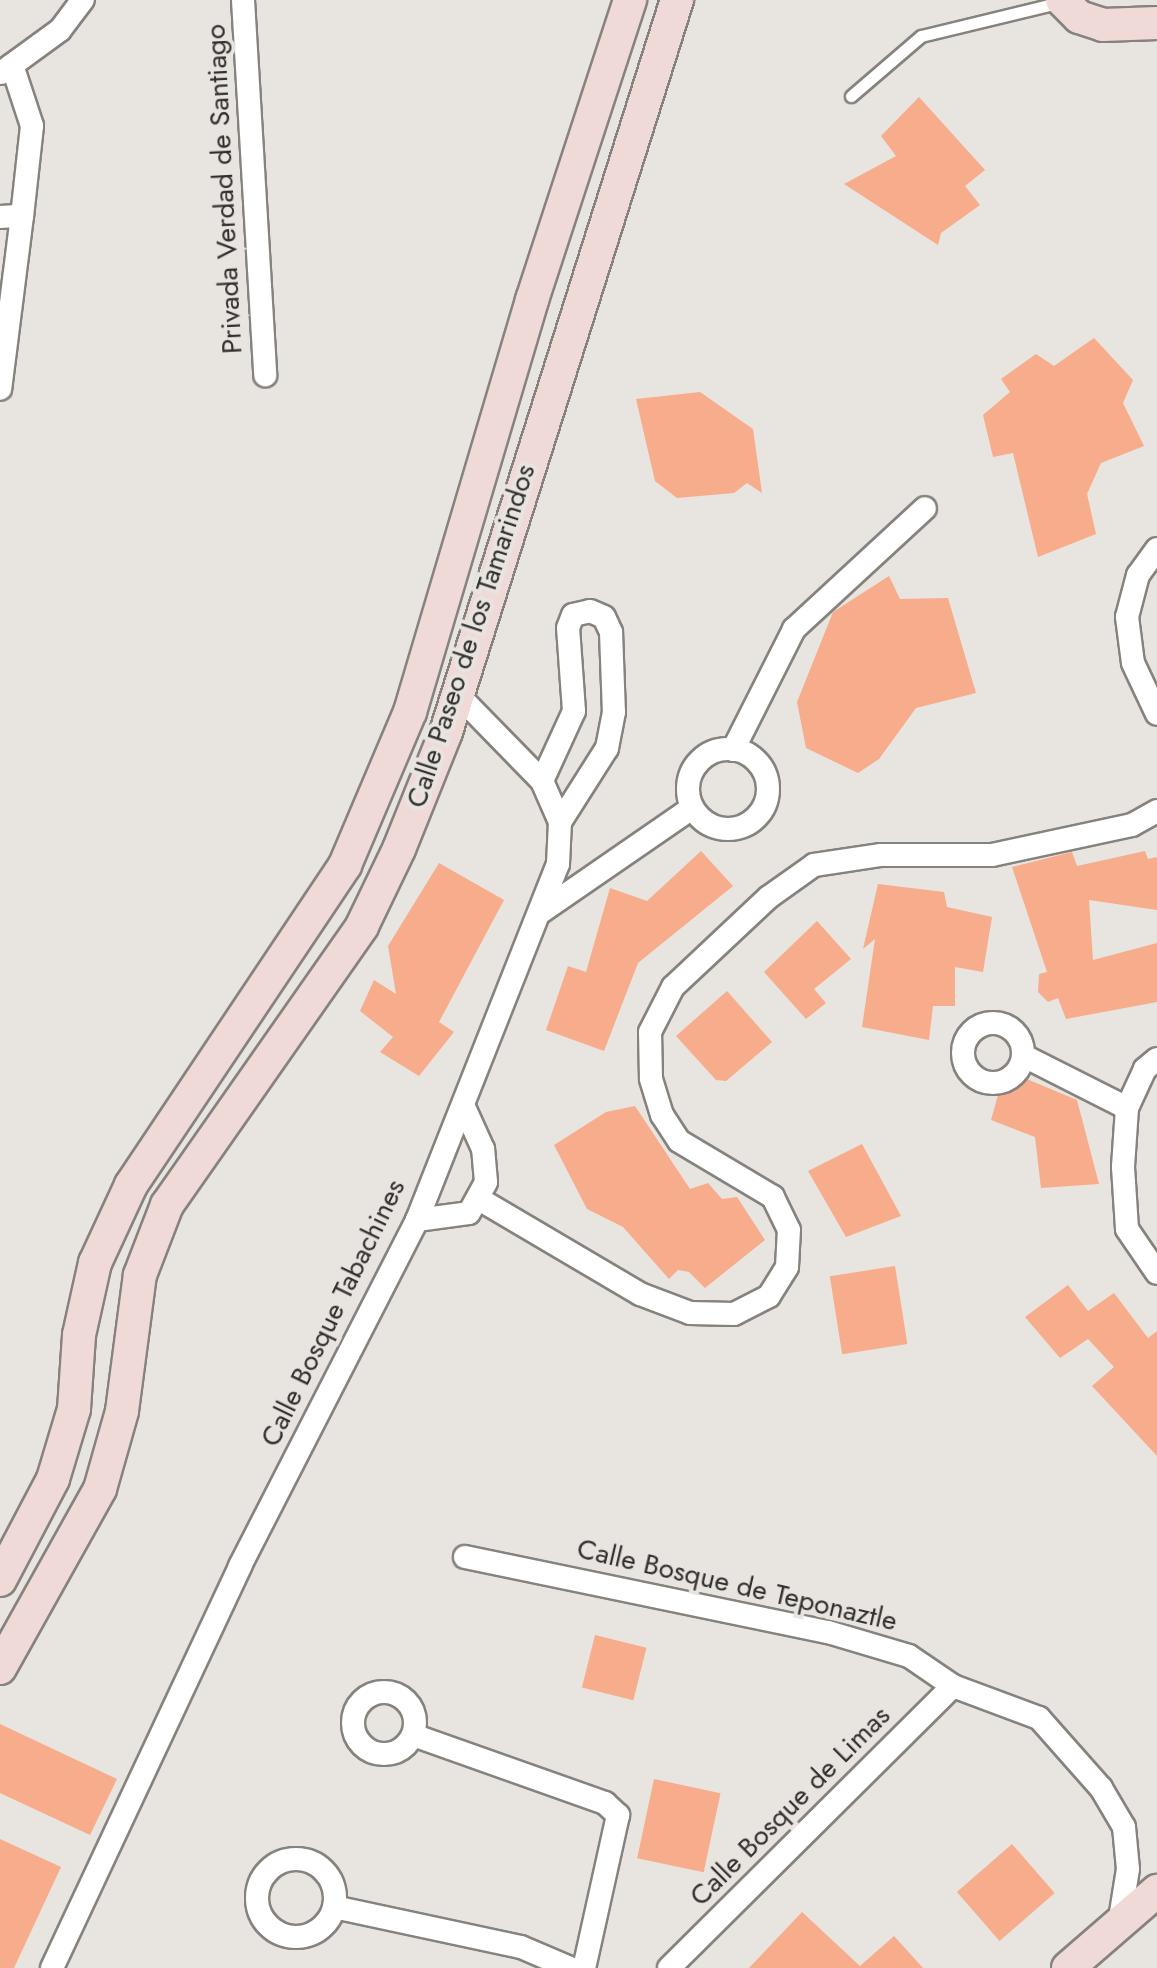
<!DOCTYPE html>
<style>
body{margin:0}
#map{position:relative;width:1157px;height:1968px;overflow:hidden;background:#e8e4df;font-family:Jost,sans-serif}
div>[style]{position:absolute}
.building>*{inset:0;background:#f7ac8b;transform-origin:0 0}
.roads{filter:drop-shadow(2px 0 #86827e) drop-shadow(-2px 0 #86827e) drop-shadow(0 2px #86827e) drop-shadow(0 -2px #86827e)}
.lane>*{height:11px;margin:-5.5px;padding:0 5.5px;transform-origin:5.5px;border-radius:5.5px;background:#fff}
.street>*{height:22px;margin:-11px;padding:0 11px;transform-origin:11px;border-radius:11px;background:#fff}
.street>.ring{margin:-11px;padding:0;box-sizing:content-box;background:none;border:22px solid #fff;border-radius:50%}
.secondary>*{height:32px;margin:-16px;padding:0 16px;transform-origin:16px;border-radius:16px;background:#f0dad8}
span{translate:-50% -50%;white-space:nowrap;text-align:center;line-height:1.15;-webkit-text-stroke:8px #e8e4df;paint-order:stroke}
.street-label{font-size:28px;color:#32302f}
</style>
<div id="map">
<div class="building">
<i style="clip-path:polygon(919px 97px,985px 170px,965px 186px,980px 205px,941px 233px,938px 245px,844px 184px,896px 156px,881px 136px)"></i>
<i style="clip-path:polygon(1094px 338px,1133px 380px,1123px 403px,1144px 446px,1101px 463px,1087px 494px,1096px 534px,1038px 557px,1013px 453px,993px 457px,983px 415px,1010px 392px,1001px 379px,1036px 354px,1054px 366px)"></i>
<i style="clip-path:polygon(700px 392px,753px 429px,762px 493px,747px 483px,734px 493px,677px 498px,655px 481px,636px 399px)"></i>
<i style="clip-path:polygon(889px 576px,900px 599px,948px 598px,976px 693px,916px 708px,879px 759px,858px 773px,806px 748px,797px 702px,833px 612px)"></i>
<i style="clip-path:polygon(701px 851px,733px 886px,638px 963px,604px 1051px,546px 1030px,568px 966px,586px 972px,610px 888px,647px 901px)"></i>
<i style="clip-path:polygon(1145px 851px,1148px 859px,1157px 857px,1157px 910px,1089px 900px,1093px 960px,1157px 943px,1157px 1002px,1066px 1019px,1058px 998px,1048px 1002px,1038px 992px,1039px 974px,1047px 972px,1012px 867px,1072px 852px,1077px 866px)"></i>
<i style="clip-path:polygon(439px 863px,504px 900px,439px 1022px,454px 1032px,419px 1076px,380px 1052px,393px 1037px,360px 1011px,374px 980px,396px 994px,388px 946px)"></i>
<i style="clip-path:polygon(878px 884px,944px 892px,947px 907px,992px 917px,983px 972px,955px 967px,955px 1006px,933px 1006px,929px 1040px,862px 1027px,875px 939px,863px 949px)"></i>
<i style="clip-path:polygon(817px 921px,851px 959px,814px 989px,826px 1003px,806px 1019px,764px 972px)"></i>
<i style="clip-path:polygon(727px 991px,772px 1042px,726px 1081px,716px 1080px,676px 1036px)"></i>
<i style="clip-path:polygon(1005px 1070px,1077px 1100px,1099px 1184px,1041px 1188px,1035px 1137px,991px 1120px)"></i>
<i style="clip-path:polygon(635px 1106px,690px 1189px,708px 1183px,722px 1199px,737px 1197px,765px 1240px,705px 1288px,689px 1272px,678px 1270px,669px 1279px,623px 1227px,587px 1209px,554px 1145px,606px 1112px)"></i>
<i style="clip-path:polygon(862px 1144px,901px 1216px,846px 1237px,808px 1171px)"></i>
<i style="left:895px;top:1266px;width:79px;height:66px;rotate:81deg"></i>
<i style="clip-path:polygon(1068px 1285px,1088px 1311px,1114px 1293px,1148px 1338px,1157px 1331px,1157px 1456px,1092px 1386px,1114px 1367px,1088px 1339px,1060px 1358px,1025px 1317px)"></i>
<i style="left:595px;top:1635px;width:53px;height:54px;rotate:14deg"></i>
<i style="clip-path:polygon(0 1724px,117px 1779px,90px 1835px,0 1793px)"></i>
<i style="left:654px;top:1779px;width:68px;height:81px;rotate:12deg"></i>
<i style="clip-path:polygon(0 1839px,61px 1867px,14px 1968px,0 1968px)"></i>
<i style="left:1012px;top:1844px;width:65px;height:73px;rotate:49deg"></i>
<i style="clip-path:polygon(802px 1912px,860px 1966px,894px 1936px,923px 1968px,749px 1968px)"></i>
</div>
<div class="roads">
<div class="lane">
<i style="left:851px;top:96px;width:92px;rotate:-40.6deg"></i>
<i style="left:921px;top:36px;width:145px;rotate:-13.6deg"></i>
</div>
<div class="street">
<i style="left:243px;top:0;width:376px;rotate:86.6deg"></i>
<i style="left:12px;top:65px;width:64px;rotate:71.8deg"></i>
<i style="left:32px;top:126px;width:91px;rotate:96.3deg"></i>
<i style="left:1px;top:73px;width:73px;rotate:-36.1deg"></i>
<i style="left:60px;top:30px;width:38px;rotate:-53deg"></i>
<i style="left:0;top:217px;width:22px;rotate:-3deg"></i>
<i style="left:22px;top:216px;width:174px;rotate:97.2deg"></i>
<i style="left:1157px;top:549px;width:32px;rotate:126deg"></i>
<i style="left:1138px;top:575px;width:43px;rotate:104.7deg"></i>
<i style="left:1127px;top:617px;width:46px;rotate:82.6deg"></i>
<i style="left:1133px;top:663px;width:56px;rotate:64.8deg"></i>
<i class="ring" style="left:688px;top:749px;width:58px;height:58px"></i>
<i style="left:733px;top:750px;width:136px;rotate:-63.2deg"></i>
<i style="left:794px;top:629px;width:178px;rotate:-42.7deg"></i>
<i style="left:542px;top:781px;width:77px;rotate:-65.4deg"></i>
<i style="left:574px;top:711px;width:83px;rotate:-94.1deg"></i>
<i style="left:568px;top:628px;width:14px;rotate:-69deg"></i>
<i style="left:573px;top:615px;width:17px;rotate:-13deg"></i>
<i style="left:590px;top:611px;width:15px;rotate:23deg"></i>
<i style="left:604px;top:617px;width:17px;rotate:65deg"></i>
<i style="left:611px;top:632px;width:80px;rotate:87.9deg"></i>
<i style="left:614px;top:712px;width:37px;rotate:101deg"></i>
<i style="left:607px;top:748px;width:88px;rotate:122.4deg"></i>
<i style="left:541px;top:912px;width:183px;rotate:-34.6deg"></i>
<i class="ring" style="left:963px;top:1023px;width:38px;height:38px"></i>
<i style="left:1024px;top:1056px;width:115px;rotate:26.8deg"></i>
<i style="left:1157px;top:1059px;width:16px;rotate:140deg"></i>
<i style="left:1145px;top:1069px;width:43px;rotate:114.8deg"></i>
<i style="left:1127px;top:1108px;width:59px;rotate:93.9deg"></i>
<i style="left:1123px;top:1167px;width:62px;rotate:86.3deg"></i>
<i style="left:1127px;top:1229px;width:53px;rotate:55.7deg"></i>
<i style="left:479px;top:1199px;width:187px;rotate:30.5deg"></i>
<i style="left:640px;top:1294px;width:53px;rotate:20.8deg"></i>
<i style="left:690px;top:1313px;width:44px;rotate:1.3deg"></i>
<i style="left:734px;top:1314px;width:39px;rotate:-27deg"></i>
<i style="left:769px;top:1296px;width:34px;rotate:-58deg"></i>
<i style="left:787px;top:1267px;width:37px;rotate:-87deg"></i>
<i style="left:789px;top:1230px;width:37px;rotate:-116deg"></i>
<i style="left:773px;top:1197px;width:109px;rotate:-149.2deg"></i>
<i style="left:679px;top:1141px;width:31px;rotate:-123deg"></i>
<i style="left:662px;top:1115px;width:38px;rotate:-107deg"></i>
<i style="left:651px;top:1079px;width:47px;rotate:-91.2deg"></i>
<i style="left:650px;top:1032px;width:51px;rotate:-62.9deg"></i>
<i style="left:673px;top:987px;width:132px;rotate:-43.2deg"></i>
<i style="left:769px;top:897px;width:55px;rotate:-35.4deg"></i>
<i style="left:814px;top:865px;width:68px;rotate:-8.5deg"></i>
<i style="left:881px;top:855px;width:111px"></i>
<i style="left:992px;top:855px;width:143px;rotate:-12.1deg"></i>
<i style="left:1132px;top:825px;width:29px;rotate:-29deg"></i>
<i style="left:417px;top:1220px;width:52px;rotate:-7.7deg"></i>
<i style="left:469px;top:1213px;width:35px;rotate:-61deg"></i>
<i style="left:486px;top:1182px;width:33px;rotate:-95deg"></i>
<i style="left:483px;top:1149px;width:48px;rotate:-114.4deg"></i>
<i style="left:465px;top:1557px;width:371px;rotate:11.7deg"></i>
<i style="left:828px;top:1632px;width:84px;rotate:16.5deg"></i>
<i style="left:909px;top:1656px;width:53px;rotate:34.3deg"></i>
<i style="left:953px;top:1686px;width:92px;rotate:20.4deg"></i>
<i style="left:1039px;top:1718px;width:94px;rotate:48.5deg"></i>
<i style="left:1101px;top:1788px;width:45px;rotate:59.5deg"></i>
<i style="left:1124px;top:1827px;width:42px;rotate:84.6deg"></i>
<i style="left:1128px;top:1869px;width:51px;rotate:99.1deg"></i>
<i class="ring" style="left:353px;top:1692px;width:40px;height:40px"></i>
<i style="left:413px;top:1735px;width:204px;rotate:19.5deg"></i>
<i style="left:605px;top:1803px;width:18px;rotate:43deg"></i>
<i style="left:618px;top:1815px;width:157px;rotate:102.5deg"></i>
<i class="ring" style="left:257px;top:1859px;width:56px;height:56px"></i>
<i style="left:334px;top:1907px;width:191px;rotate:12.1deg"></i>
<i style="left:521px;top:1947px;width:53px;rotate:23.2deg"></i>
<i style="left:52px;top:1968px;width:444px;rotate:-64.9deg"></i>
<i style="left:240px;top:1566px;width:389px;rotate:-62.9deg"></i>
<i style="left:417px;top:1220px;width:383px;rotate:-68.4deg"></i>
<i style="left:558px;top:864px;width:42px;rotate:-87.3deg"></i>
<i style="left:560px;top:822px;width:45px;rotate:-113.7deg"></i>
<i style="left:542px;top:781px;width:120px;rotate:-134.3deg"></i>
<i style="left:669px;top:1968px;width:400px;rotate:-44.8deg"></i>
</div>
<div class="secondary">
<i style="left:1062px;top:0;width:24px;rotate:45deg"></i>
<i style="left:1079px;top:17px;width:25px;rotate:18deg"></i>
<i style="left:1103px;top:25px;width:54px;rotate:-2.1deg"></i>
<i style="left:0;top:1580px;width:114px;rotate:-62.3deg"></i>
<i style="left:53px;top:1479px;width:73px;rotate:-73.3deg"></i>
<i style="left:74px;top:1409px;width:74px;rotate:-86.1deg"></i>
<i style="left:79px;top:1335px;width:74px;rotate:-77.5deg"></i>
<i style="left:95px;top:1263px;width:86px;rotate:-65.2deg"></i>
<i style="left:131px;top:1185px;width:385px;rotate:-56.2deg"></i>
<i style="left:345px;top:865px;width:166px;rotate:-67deg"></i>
<i style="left:410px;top:712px;width:430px;rotate:-73.5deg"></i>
<i style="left:532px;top:300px;width:316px;rotate:-71.9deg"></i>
<i style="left:0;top:1668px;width:205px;rotate:-60.8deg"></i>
<i style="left:100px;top:1489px;width:81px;rotate:-74.2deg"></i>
<i style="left:122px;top:1411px;width:137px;rotate:-82.5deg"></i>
<i style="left:140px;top:1275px;width:75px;rotate:-68.9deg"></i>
<i style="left:167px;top:1205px;width:340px;rotate:-55deg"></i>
<i style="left:362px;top:926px;width:85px;rotate:-64.3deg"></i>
<i style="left:399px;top:849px;width:126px;rotate:-68.1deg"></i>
<i style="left:446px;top:732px;width:768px;rotate:-72.49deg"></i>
<i style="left:1068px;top:1968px;width:118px;rotate:-40.9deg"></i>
</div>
</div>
<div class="street-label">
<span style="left:224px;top:189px;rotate:-93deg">Privada Verdad de Santiago</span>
<span style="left:471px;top:636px;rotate:-72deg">Calle Paseo de los Tamarindos</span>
<span style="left:333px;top:1313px;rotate:-64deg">Calle Bosque Tabachines</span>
<span style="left:737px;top:1585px;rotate:13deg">Calle Bosque de Teponaztle</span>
<span style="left:790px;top:1806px;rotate:-45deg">Calle Bosque de Limas</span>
</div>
</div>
